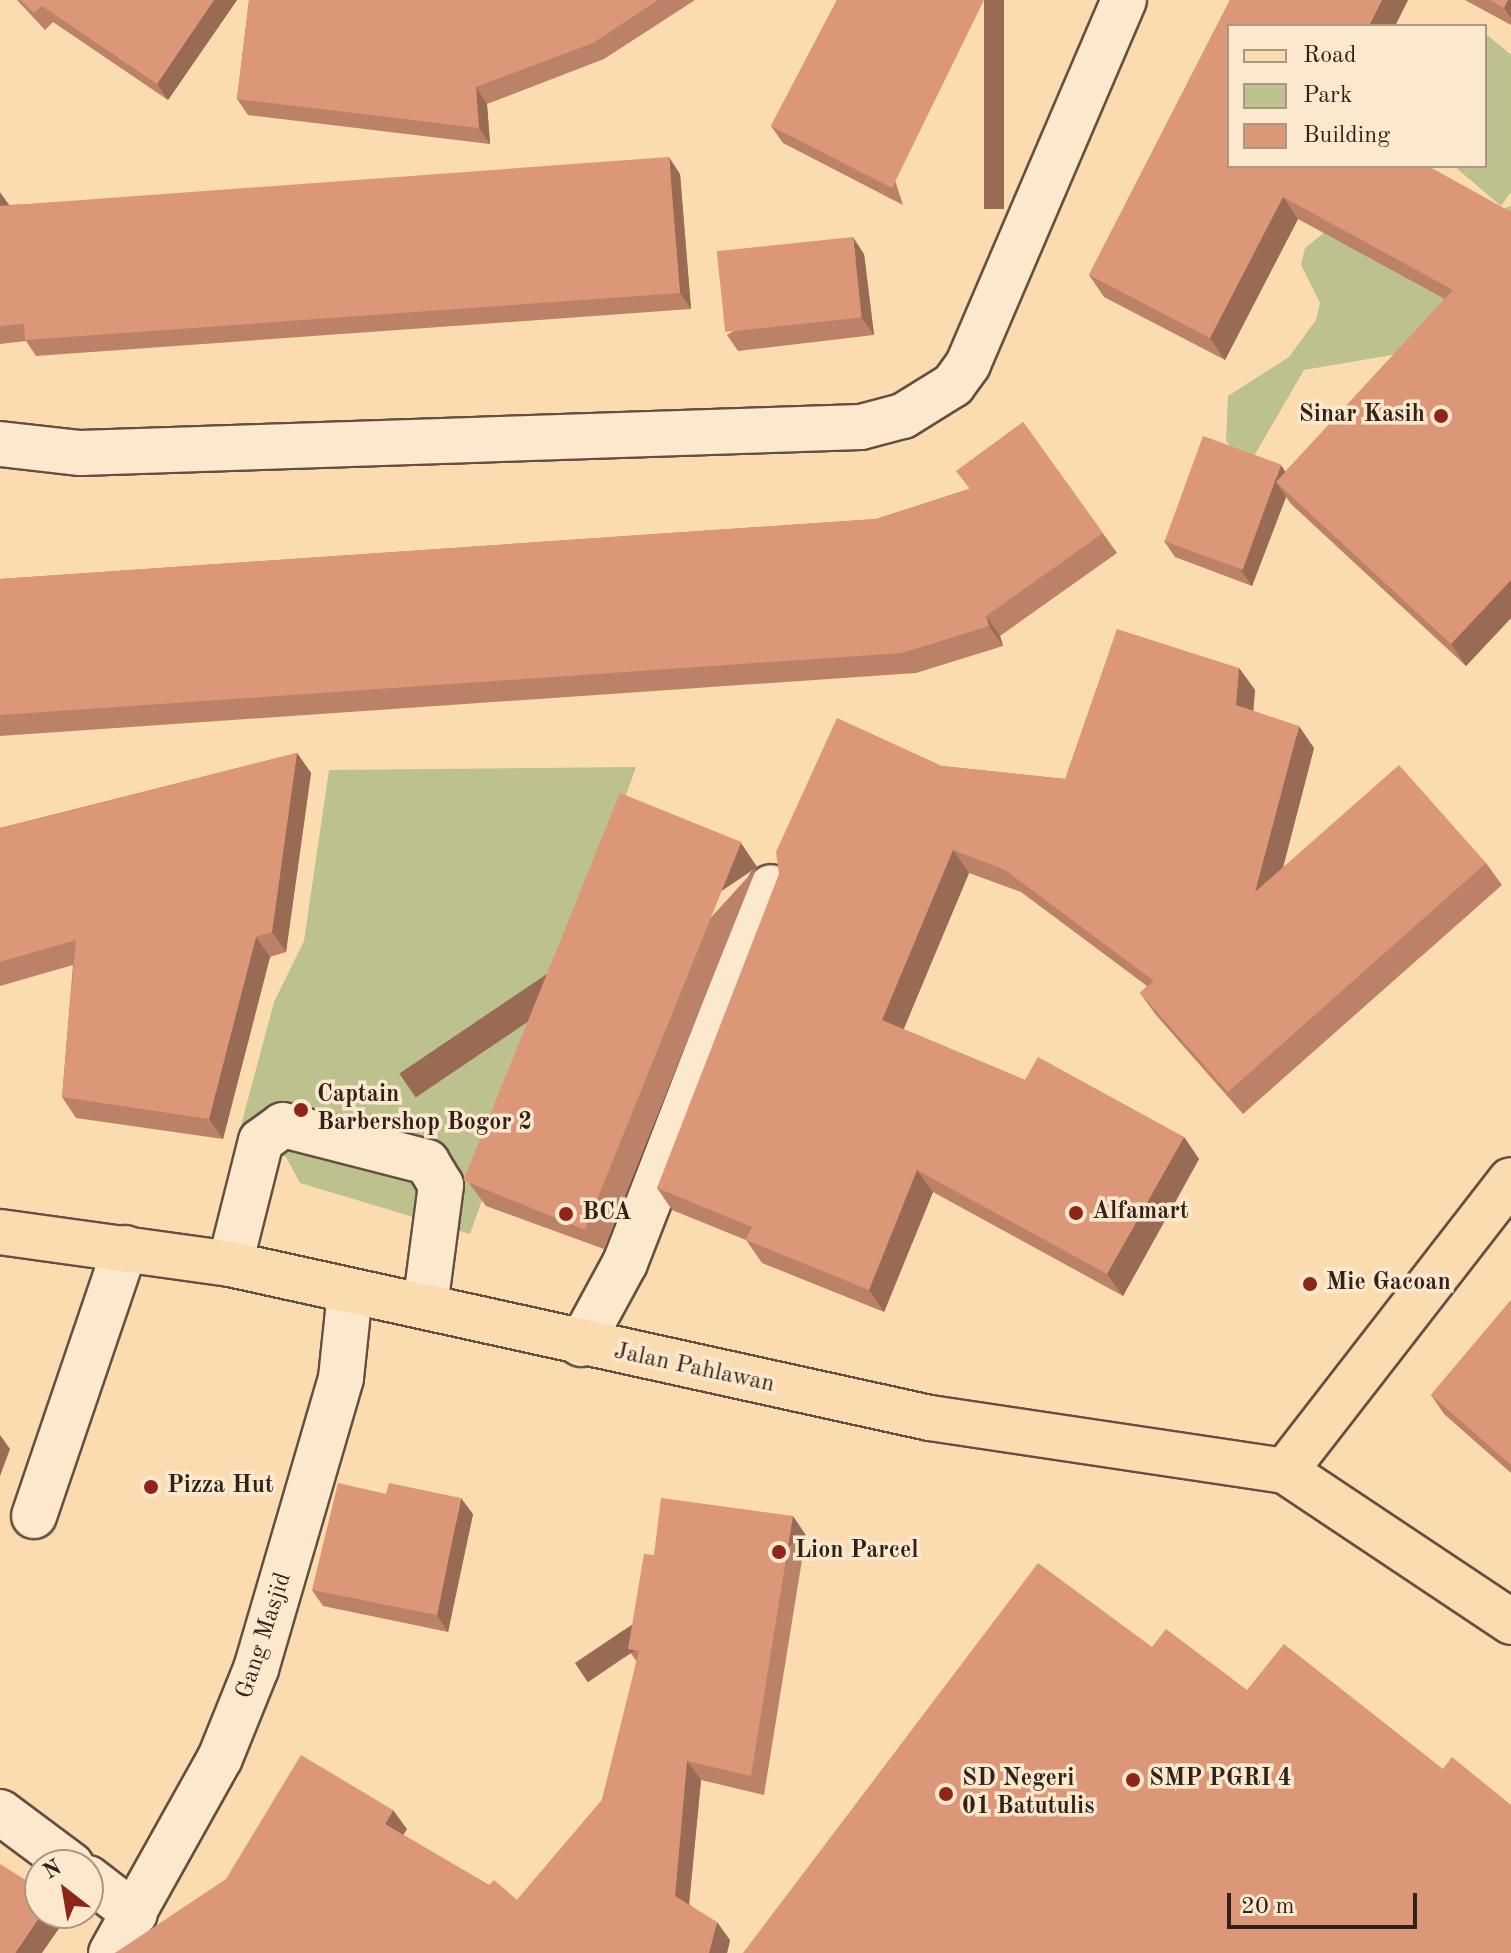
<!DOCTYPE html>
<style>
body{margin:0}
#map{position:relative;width:1511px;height:1953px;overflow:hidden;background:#fbdcb1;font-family:"Old Standard TT",serif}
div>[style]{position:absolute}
.green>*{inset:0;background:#bcc18e}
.roads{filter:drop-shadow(2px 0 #635040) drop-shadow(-2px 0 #635040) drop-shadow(0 2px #635040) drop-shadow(0 -2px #635040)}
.minor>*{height:44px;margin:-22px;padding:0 22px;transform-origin:22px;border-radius:22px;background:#fce8cc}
.major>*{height:44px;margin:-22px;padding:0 22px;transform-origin:22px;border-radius:22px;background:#fbdcb1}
.wall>*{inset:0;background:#bc8267}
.shaded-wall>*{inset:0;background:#996a54;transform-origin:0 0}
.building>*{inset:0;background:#db9778;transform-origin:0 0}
.dots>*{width:22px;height:22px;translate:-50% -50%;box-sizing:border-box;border:4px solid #fce8cc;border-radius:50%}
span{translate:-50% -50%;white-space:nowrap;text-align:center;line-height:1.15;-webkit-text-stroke:7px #fce8cc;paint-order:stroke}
.poi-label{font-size:24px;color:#30211a;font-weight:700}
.right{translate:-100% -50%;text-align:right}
.left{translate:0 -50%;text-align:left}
.street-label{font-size:24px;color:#30211a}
.legend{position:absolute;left:1227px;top:24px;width:260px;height:144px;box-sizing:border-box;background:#fce8cc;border:2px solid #aa9885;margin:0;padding:10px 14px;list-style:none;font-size:24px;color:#30211a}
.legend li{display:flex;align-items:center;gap:16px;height:40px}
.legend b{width:40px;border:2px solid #aa9885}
.north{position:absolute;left:24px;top:1849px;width:80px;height:80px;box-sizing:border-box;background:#fce8cc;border:2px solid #aa9885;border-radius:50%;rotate:329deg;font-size:22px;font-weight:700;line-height:32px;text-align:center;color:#30211a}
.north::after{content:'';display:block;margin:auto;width:28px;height:36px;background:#8f2418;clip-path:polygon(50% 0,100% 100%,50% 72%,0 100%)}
.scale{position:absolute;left:1227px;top:1893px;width:190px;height:36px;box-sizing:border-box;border:4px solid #30211a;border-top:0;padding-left:10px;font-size:24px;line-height:28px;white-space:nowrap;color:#30211a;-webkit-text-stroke:6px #fce8cc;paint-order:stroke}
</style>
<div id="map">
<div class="green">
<i style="clip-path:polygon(1485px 33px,1511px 55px,1511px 192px,1501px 206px,1454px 166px,1485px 166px)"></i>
<i style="clip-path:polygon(1511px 206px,1511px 250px,1415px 351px,1304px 370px,1247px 468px,1226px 441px,1228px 396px,1289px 357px,1316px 320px,1320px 303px,1301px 265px,1305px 248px,1356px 207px,1478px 216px)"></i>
<i style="clip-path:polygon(636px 767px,470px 1234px,300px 1183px,286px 1157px,236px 1144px,274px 1002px,304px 941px,329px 770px)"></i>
</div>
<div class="roads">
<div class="minor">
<i style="left:0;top:444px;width:81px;rotate:6.4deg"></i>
<i style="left:80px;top:453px;width:781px;rotate:-1.91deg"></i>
<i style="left:861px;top:427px;width:43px;rotate:-14.7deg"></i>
<i style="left:903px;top:416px;width:59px;rotate:-31.8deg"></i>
<i style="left:953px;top:385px;width:26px;rotate:-54deg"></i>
<i style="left:968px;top:364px;width:396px;rotate:-66.8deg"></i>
<i style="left:230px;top:1264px;width:127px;rotate:-75.9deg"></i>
<i style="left:261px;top:1141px;width:27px;rotate:-36deg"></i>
<i style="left:283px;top:1125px;width:149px;rotate:14.4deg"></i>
<i style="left:427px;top:1162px;width:27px;rotate:59deg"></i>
<i style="left:441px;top:1185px;width:122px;rotate:97.5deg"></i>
<i style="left:581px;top:1344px;width:92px;rotate:-61.5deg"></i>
<i style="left:625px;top:1263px;width:403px;rotate:-68.8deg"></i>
<i style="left:34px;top:1516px;width:283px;rotate:-71.2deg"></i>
<i style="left:0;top:1812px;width:89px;rotate:36.7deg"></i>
<i style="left:88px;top:1878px;width:59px;rotate:37.5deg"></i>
<i style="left:111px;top:1953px;width:223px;rotate:-60.8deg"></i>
<i style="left:220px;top:1758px;width:96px;rotate:-68deg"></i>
<i style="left:256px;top:1669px;width:303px;rotate:-73.7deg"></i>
<i style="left:341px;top:1378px;width:85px;rotate:-84deg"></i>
</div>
<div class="major">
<i style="left:0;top:1232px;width:232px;rotate:7.9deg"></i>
<i style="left:230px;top:1264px;width:717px;rotate:12.41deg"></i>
<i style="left:930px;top:1418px;width:359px;rotate:8.5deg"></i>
<i style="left:1285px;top:1471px;width:272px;rotate:33.7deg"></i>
<i style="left:1285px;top:1471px;width:368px;rotate:-52.2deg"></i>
</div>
</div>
<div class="wall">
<i style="clip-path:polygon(17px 0,237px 0,168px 100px,53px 22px,45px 30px)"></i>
<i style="clip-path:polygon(249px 0,695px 0,604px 59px,487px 104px,490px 144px,248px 115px,237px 99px)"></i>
<i style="clip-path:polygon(837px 0,903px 205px,783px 143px,771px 126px)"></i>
<i style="clip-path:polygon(1230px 0,1408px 0,1395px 26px,1229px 26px,1229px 166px,1511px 212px,1511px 618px,1466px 666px,1291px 504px,1286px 497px,1252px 586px,1175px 557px,1164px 541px,1285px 472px,1445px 299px,1298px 219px,1225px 360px,1104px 297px,1089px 275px)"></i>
<i style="clip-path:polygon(1465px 0,1511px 0,1511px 25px)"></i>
<i style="clip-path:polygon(680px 174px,691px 309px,36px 356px,26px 341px,0 344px,0 192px,9px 205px)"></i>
<i style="clip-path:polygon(864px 254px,874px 335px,738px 351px,727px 335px)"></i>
<i style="clip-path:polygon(1023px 422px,1117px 553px,1000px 636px,1003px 646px,916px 673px,0 736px,0 579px,876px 519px,969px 489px)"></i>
<i style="clip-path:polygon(1239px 668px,1255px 690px,1253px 711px,1314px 748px,1283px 867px,1486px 863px,1502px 885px,1243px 1114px,1156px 1015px,1140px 993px,1147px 986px,1021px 892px,969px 873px,903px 1029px,1025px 1080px,1184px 1137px,1199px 1159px,1123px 1296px,933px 1192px,884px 1312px,762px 1263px,746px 1240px,672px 1210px,657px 1188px,942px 766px,1065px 779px)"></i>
<i style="clip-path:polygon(297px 753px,311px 773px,286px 952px,270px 957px,223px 1139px,76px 1118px,62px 1097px,73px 965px,0 986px,0 828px)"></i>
<i style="clip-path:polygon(757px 867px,604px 1249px,486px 1206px,469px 1183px)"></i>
<i style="clip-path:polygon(1511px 1300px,1511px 1473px,1444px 1414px,1431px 1395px)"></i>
<i style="clip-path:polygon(473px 1514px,448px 1632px,323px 1606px,312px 1590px)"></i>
<i style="clip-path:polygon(806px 1535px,764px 1795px,701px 1780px,689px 1904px,730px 1940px,727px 1953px,115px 1953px,407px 1829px,403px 1835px,489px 1885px,517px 1900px,602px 1800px,637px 1662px,628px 1649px,654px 1555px)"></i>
</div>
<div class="shaded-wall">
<i style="clip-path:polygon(214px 0,237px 0,168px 100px,157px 84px)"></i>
<i style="left:984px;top:0;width:20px;height:209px"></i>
<i style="clip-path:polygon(1382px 0,1408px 0,1395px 26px,1369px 26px)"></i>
<i style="clip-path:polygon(1508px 0,1511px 0,1511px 18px,1504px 8px)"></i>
<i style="clip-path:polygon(476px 87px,487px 104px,490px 144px,479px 128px)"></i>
<i style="clip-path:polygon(669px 157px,680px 174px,691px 309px,680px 293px)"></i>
<i style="clip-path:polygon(0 193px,10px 206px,0 207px)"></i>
<i style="clip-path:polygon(1283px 197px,1298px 219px,1225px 360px,1210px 338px)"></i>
<i style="clip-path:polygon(853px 237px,864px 254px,874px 335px,862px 318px)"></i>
<i style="clip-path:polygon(1281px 465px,1292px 482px,1276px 482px,1286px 497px,1252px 586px,1241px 570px)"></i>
<i style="clip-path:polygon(1511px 580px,1511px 618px,1466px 666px,1451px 644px)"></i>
<i style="clip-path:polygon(986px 616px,1000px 636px,1003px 646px,989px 626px)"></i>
<i style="clip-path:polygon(1239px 668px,1255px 690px,1252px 728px,1236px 705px)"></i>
<i style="clip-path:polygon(1299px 726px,1314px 748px,1271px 914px,1255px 892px)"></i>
<i style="clip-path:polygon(297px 753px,311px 773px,286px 952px,272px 932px)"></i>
<i style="left:741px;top:843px;width:29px;height:412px;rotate:56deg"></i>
<i style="clip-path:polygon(953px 850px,969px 873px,898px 1043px,882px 1020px)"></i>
<i style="clip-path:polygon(256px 937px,270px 957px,223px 1139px,209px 1119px)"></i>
<i style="clip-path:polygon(1184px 1137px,1199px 1159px,1123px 1296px,1107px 1274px)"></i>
<i style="clip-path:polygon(917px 1170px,933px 1192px,884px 1312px,869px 1290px)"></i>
<i style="clip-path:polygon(0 1435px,10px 1449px,0 1476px)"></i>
<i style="clip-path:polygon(461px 1498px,473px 1514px,448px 1632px,437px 1615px)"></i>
<i style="left:793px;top:1516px;width:23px;height:263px;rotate:56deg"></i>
<i style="clip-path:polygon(687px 1761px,701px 1780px,688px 1915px,675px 1896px)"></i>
<i style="clip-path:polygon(393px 1810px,407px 1829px,398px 1843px,385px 1824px)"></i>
<i style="clip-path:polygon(42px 1913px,64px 1913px,67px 1917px,42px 1953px,15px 1953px)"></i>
<i style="clip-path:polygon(717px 1922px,730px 1940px,727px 1953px,709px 1953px)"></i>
</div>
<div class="building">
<i style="clip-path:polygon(21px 0,214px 0,157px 84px,42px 6px,34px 13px)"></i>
<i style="clip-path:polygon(249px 0,658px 0,593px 43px,476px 87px,479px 128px,237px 99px)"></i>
<i style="clip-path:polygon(837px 0,984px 0,892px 188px,771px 126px)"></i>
<i style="clip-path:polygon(1230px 0,1382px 0,1369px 26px,1229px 26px,1229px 166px,1428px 166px,1511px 212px,1511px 580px,1451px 644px,1276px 482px,1453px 290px,1283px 197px,1210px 338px,1089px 275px)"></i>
<i style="clip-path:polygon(1490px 0,1508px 0,1504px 8px)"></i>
<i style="clip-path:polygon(669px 157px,680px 293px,25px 340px,24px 324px,0 326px,0 206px)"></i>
<i style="left:853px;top:237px;width:81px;height:137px;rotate:84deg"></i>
<i style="clip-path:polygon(1023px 422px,1103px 533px,986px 616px,989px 626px,902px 653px,0 715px,0 579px,876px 519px,970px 489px,956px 471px)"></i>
<i style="left:1203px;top:436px;width:83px;height:112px;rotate:20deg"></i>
<i style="clip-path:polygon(1117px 629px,1239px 668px,1236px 705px,1299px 726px,1255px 892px,1399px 765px,1486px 863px,1228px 1092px,1140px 993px,1154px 981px,1005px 870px,953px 850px,882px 1020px,1025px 1080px,1038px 1057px,1184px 1137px,1107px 1274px,917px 1170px,869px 1290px,746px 1240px,752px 1227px,657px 1188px,779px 874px,776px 852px,837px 718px,942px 766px,1065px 779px)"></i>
<i style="clip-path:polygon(297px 753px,272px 932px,256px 937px,209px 1119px,62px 1097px,76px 940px,0 962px,0 828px)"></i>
<i style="left:620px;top:793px;width:131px;height:418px;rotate:22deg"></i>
<i style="clip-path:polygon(1511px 1300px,1511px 1465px,1431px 1395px)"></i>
<i style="clip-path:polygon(338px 1483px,386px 1494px,389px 1483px,461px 1498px,437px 1615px,312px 1590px)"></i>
<i style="clip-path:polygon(661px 1498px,793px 1516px,751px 1776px,687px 1761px,675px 1896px,717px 1922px,709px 1953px,115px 1953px,226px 1879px,301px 1755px,393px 1810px,385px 1824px,489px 1885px,494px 1880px,517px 1900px,602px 1800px,639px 1651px,628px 1649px,644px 1554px,654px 1555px)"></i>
<i style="clip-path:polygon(1038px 1563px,1152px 1647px,1166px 1629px,1247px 1690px,1284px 1644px,1443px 1769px,1452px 1757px,1511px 1805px,1511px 1953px,743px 1953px)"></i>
<i style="clip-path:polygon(0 1864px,40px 1889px,40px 1913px,42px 1913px,15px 1953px,0 1953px)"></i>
</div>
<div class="dots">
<i style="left:1441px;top:416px;background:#8f2418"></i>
<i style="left:301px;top:1110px;background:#8f2418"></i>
<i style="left:1076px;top:1213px;background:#8f2418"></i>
<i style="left:566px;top:1214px;background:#8f2418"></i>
<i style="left:1310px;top:1284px;background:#8f2418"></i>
<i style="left:151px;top:1487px;background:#8f2418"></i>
<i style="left:779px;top:1552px;background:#8f2418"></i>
<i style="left:1133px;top:1780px;background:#8f2418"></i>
<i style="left:946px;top:1794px;background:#8f2418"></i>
</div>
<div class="poi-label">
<span class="right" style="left:1425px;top:416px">Sinar Kasih</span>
<span class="left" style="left:317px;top:1110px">Captain<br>Barbershop Bogor 2</span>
<span class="left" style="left:1092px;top:1213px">Alfamart</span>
<span class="left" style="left:582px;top:1214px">BCA</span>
<span class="left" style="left:1326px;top:1284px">Mie Gacoan</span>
<span class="left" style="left:167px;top:1487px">Pizza Hut</span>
<span class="left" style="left:795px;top:1552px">Lion Parcel</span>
<span class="left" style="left:962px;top:1794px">SD Negeri<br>01 Batutulis</span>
<span class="left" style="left:1149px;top:1780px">SMP PGRI 4</span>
</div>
<div class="street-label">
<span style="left:694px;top:1369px;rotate:12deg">Jalan Pahlawan</span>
<span style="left:265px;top:1636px;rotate:-72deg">Gang Masjid</span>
</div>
<ul class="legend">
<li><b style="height:10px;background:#fbdcb1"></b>Road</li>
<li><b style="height:22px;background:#bcc18e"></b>Park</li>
<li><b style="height:22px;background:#db9778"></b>Building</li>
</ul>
<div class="north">N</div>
<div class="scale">20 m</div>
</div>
